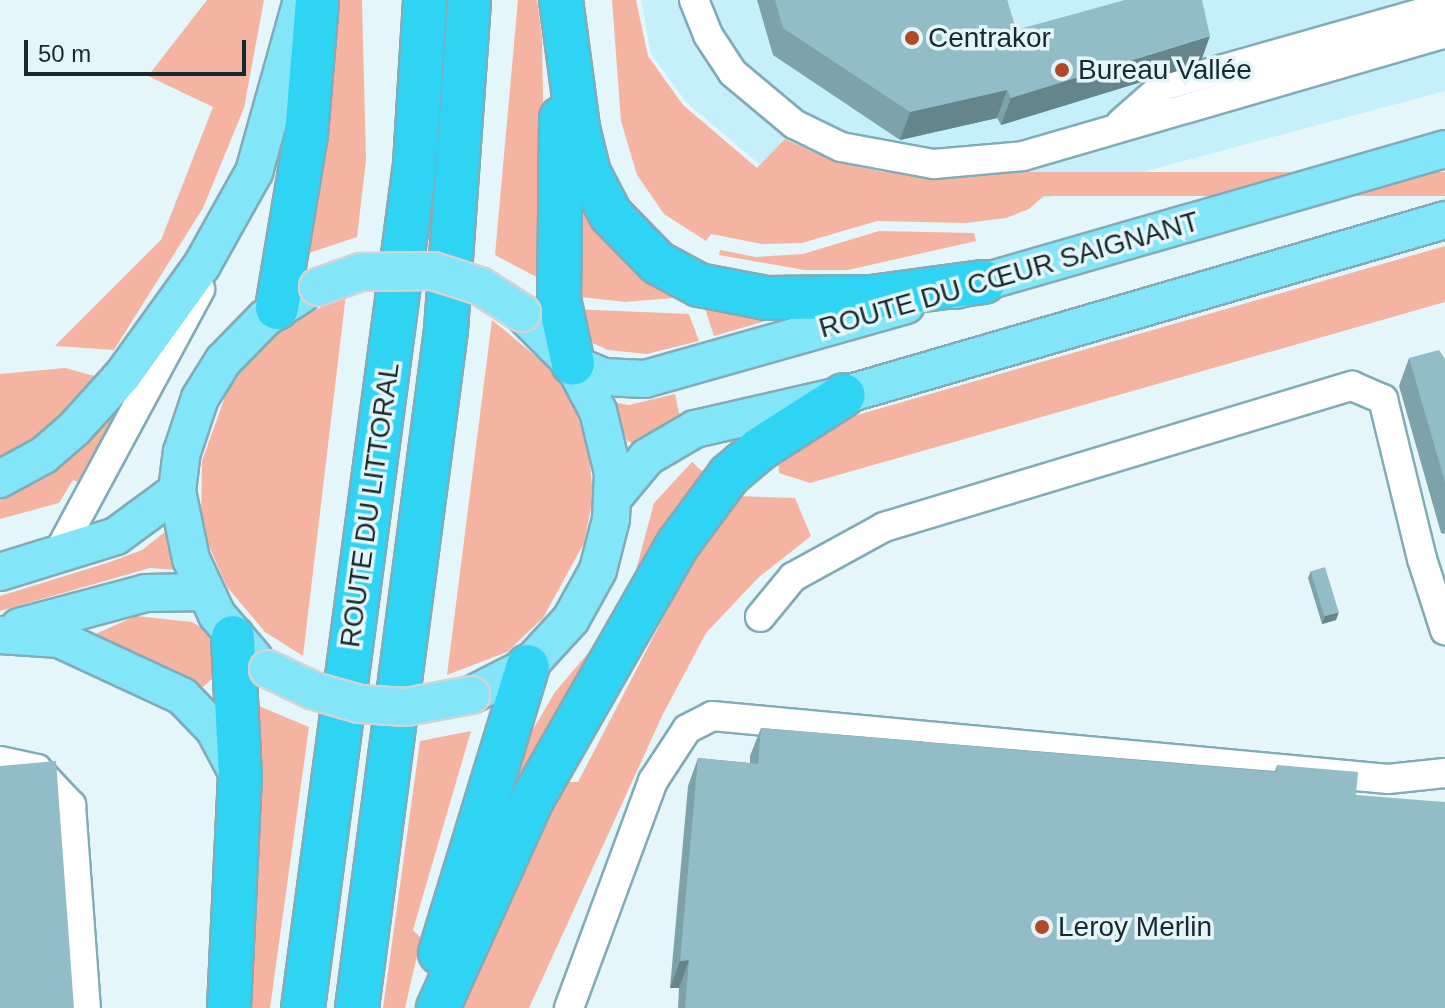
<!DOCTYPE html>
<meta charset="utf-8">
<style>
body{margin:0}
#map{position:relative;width:1445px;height:1008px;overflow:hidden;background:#e5f6fb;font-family:Helvetica,sans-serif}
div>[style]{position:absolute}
.built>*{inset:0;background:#c5effb}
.green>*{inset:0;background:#f5b4a1;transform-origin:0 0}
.roads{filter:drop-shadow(2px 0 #81abb6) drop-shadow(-2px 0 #81abb6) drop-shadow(0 2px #81abb6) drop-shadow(0 -2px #81abb6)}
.minor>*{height:28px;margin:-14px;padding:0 14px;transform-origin:14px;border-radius:14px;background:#fff}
.major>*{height:36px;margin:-18px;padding:0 18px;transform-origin:18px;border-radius:18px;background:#82e5f8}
.highway>*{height:42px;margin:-21px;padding:0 21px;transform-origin:21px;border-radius:21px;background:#2fd3f4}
.bridges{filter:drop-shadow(2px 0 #d1d4d5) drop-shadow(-2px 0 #d1d4d5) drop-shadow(0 2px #d1d4d5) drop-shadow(0 -2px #d1d4d5)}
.major-bridge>*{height:36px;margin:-18px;padding:0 18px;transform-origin:18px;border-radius:18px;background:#82e5f8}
.wall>*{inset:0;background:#7ea2ab}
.shaded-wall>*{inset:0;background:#66848b}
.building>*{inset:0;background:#92bcc7;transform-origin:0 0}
.dots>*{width:22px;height:22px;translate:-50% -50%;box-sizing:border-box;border:4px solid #e5f6fb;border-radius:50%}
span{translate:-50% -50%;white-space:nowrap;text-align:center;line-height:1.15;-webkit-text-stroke:7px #e5f6fb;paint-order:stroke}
.poi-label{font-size:28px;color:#18292e}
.left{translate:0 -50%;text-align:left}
.street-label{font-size:28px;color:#18292e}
.scale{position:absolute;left:24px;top:40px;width:222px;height:36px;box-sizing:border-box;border:4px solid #18292e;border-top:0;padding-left:10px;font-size:24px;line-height:28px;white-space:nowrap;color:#18292e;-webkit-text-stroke:6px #e5f6fb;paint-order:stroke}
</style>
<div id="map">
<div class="built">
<i style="clip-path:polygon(641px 0,1445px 0,1445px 91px,1023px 204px,771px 174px,687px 103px,651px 54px)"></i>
</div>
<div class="green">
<i style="clip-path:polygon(207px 0,264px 0,244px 108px,203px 208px,114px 350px,55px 346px,161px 240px,213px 107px,148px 76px)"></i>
<i style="clip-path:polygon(338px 0,362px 0,366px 160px,357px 237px,306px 254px,334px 75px)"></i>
<i style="clip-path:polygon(518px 0,537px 0,542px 38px,546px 282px,495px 255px)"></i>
<i style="clip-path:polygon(612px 0,636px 0,648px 56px,683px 105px,757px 168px,785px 139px,835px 162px,903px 176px,966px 182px,1023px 174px,1031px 190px,1059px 182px,1029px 209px,1006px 218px,966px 223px,877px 221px,802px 243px,762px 244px,711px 234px,706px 241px,664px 214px,637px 175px,621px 121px)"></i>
<i style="left:1445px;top:172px;width:24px;height:749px;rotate:90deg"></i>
<i style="clip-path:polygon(580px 189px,595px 225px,616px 251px,643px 274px,686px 297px,625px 302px,572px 296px)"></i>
<i style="clip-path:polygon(879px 231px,974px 233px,976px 241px,848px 270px,804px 270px,719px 255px,720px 250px,756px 257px,803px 254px)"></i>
<i style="clip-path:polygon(1445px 246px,1445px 302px,810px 483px,779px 473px,778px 455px,826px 424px)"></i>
<i style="clip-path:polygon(346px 294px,303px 656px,265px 632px,227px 587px,201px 528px,202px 461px,226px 394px,252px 356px,291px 323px)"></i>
<i style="clip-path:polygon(702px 300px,786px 315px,714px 336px)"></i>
<i style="clip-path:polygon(571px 309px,689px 314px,699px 341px,647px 354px,608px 350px,586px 340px)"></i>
<i style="clip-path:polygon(492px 320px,555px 372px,576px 410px,589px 453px,593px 497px,584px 543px,543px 618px,507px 652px,447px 675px)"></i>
<i style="clip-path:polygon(65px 368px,98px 377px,56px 427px,0 465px,0 374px)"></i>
<i style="clip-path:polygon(124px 387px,137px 393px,87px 485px,73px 480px,59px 503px,0 519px,0 498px,44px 473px)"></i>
<i style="clip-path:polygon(675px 394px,680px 418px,634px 444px,627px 441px,613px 402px,629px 405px)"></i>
<i style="clip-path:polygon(692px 462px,714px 482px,492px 829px,524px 729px,532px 731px,555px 692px,595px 645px,635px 574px,654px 503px)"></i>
<i style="clip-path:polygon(736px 496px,795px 498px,811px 536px,759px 577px,706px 633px,662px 716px,529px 1008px,463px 1008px,566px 782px,578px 782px,700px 547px)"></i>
<i style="clip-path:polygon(166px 531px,175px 570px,150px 568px,0 611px,0 596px,110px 562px,142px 550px)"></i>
<i style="clip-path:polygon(136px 616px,192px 622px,212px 635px,228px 665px,196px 693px,84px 639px)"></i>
<i style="clip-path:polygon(254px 704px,309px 727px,270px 1008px,241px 1008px)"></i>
<i style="clip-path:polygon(471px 731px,413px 930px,421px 938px,405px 1008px,383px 1008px,420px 741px)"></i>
</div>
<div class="roads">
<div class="minor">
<i style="left:694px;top:0;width:38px;rotate:68deg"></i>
<i style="left:708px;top:35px;width:45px;rotate:56.7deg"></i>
<i style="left:733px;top:73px;width:80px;rotate:39.9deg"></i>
<i style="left:794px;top:124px;width:52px;rotate:26.1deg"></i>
<i style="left:841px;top:147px;width:95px;rotate:10.4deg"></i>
<i style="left:934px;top:164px;width:89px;rotate:-5.1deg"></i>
<i style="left:1023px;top:156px;width:440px;rotate:-16.2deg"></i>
<i style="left:1121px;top:123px;width:56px;rotate:-41.4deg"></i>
<i style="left:1163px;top:86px;width:293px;rotate:-15.8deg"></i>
<i style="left:57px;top:555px;width:302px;rotate:-61.7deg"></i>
<i style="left:760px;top:617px;width:52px;rotate:-50.5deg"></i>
<i style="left:793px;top:577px;width:104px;rotate:-28.8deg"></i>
<i style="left:884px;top:527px;width:489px;rotate:-16.8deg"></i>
<i style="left:1352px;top:386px;width:34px;rotate:23deg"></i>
<i style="left:1383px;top:399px;width:165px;rotate:76.3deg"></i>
<i style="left:1422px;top:559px;width:75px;rotate:72.1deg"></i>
<i style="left:0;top:761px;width:38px;rotate:12deg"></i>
<i style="left:37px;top:769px;width:50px;rotate:46.6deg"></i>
<i style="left:71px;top:805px;width:204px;rotate:85.8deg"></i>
<i style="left:569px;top:1008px;width:242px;rotate:-69.7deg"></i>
<i style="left:653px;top:781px;width:62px;rotate:-56.8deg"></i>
<i style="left:687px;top:729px;width:28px;rotate:-27deg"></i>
<i style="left:712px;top:716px;width:679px;rotate:5.32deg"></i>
<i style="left:1388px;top:779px;width:57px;rotate:-6deg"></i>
</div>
<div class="major">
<i style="left:956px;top:290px;width:509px;rotate:-16.08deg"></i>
<i style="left:573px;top:364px;width:33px;rotate:23deg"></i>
<i style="left:603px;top:377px;width:42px;rotate:2.7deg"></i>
<i style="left:645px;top:379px;width:271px;rotate:-15.8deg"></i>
<i style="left:0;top:479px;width:50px;rotate:-28.6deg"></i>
<i style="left:44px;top:455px;width:40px;rotate:-41deg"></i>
<i style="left:74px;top:429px;width:73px;rotate:-47.8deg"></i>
<i style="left:123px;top:375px;width:135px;rotate:-54.3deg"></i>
<i style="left:202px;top:265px;width:107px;rotate:-60.8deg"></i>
<i style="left:254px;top:172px;width:179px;rotate:-74.4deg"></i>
<i style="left:613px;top:498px;width:53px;rotate:-50.3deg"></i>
<i style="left:647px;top:457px;width:56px;rotate:-30.3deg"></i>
<i style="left:695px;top:429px;width:153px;rotate:-12.9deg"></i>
<i style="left:844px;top:395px;width:626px;rotate:-16.23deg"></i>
<i style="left:0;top:572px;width:121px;rotate:-17.2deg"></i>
<i style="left:116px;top:536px;width:76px;rotate:-36.4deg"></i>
<i style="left:19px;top:627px;width:131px;rotate:-15deg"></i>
<i style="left:146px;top:593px;width:59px;rotate:-1deg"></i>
<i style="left:0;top:635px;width:59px;rotate:3.9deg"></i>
<i style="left:59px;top:639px;width:136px;rotate:24.9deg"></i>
<i style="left:182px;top:696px;width:46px;rotate:45.9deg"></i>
<i style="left:214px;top:729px;width:53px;rotate:62deg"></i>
<i style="left:254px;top:658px;width:57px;rotate:-130.7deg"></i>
<i style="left:217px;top:615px;width:62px;rotate:-114.9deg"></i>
<i style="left:191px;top:559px;width:69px;rotate:-101.6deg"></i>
<i style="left:177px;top:491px;width:39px;rotate:-83deg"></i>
<i style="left:182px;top:452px;width:57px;rotate:-71.6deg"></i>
<i style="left:200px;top:398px;width:44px;rotate:-58.1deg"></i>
<i style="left:223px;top:361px;width:60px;rotate:-45.7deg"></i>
<i style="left:265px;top:318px;width:44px;rotate:-33deg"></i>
<i style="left:471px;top:695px;width:64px;rotate:-27deg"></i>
<i style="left:528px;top:666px;width:64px;rotate:-47.5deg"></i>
<i style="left:571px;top:619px;width:56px;rotate:-61.1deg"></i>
<i style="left:598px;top:570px;width:53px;rotate:-75.7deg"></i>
<i style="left:611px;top:519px;width:46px;rotate:-87.5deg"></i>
<i style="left:613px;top:473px;width:64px;rotate:-103.6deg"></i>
<i style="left:598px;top:411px;width:53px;rotate:-118deg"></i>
<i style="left:573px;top:364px;width:72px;rotate:-135deg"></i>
</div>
<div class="highway">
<i style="left:561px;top:0;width:129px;rotate:82.4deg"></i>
<i style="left:578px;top:128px;width:46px;rotate:76.3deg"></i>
<i style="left:589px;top:173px;width:47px;rotate:62.4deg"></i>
<i style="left:611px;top:215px;width:67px;rotate:45.6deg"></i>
<i style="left:658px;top:263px;width:47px;rotate:28.2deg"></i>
<i style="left:699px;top:285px;width:68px;rotate:11deg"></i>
<i style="left:766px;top:298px;width:105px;rotate:-0.5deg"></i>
<i style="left:871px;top:297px;width:114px;rotate:-7.6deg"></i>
<i style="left:561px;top:118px;width:181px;rotate:90.6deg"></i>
<i style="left:559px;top:299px;width:66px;rotate:77.8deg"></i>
<i style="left:277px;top:308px;width:175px;rotate:-80.5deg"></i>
<i style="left:306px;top:135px;width:135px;rotate:-85.3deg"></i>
<i style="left:440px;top:953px;width:300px;rotate:-73deg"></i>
<i style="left:229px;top:1008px;width:231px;rotate:-87.3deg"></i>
<i style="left:240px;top:777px;width:140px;rotate:-92.9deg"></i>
<i style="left:303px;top:1008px;width:851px;rotate:-82.44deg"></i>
<i style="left:415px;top:164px;width:164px;rotate:-86.5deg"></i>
<i style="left:357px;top:1008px;width:684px;rotate:-82.52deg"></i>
<i style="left:446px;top:330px;width:331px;rotate:-86deg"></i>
<i style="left:438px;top:1008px;width:230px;rotate:-65.7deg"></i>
<i style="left:533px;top:798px;width:292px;rotate:-60.3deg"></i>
<i style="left:678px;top:544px;width:86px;rotate:-53.5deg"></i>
<i style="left:729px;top:475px;width:42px;rotate:-40.2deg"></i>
<i style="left:761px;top:448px;width:98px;rotate:-32.6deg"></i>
</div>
</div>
<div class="bridges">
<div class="major-bridge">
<i style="left:318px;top:287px;width:46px;rotate:-19.2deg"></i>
<i style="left:361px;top:272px;width:72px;rotate:-0.8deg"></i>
<i style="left:433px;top:271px;width:49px;rotate:17.7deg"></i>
<i style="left:480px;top:286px;width:50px;rotate:32.7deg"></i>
<i style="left:268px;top:669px;width:51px;rotate:25.6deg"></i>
<i style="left:314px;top:691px;width:48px;rotate:15.8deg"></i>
<i style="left:360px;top:704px;width:46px;rotate:3.7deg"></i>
<i style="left:406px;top:707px;width:66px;rotate:-10.5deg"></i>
</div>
</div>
<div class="wall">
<i style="clip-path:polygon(757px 0,1007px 0,1016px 30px,1200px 64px,1001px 125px,997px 118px,900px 140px,773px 55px)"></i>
<i style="clip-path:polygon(1409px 358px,1445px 359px,1445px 534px,1441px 533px,1399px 386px)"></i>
<i style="clip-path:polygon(1311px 571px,1336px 620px,1322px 624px,1308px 578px)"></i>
<i style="clip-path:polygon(761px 728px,1275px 771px,1277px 765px,1356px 795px,1445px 1008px,678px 1008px,679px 988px,670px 988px,688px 786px,698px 758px,750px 763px,750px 756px)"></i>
</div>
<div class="shaded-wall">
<i style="clip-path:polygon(1210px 36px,1200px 64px,1001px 125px,1011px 98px)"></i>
<i style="clip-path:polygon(1007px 90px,997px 118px,900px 140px,910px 112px)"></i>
<i style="clip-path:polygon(1339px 612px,1336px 620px,1322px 624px,1325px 616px)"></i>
<i style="clip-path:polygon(689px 960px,679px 988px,670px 988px,680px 961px)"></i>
</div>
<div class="building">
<i style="clip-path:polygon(775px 0,1007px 0,1016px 30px,1125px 0,1202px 0,1210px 36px,1011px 98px,1007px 90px,910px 112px,783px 28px)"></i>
<i style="clip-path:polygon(1439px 350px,1445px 359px,1445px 482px,1409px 358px)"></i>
<i style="left:1325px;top:567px;width:47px;height:15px;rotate:73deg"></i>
<i style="clip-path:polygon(761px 728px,1277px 772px,1277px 765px,1358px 772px,1356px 795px,1445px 802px,1445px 1008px,685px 1008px,689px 960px,680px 961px,698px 758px,758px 764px)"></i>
<i style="clip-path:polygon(56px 761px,74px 1008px,0 1008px,0 766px)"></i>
</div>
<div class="dots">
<i style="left:912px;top:38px;background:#b14928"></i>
<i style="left:1062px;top:70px;background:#b14928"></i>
<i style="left:1042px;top:927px;background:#b14928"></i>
</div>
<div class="poi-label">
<span class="left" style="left:928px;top:38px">Centrakor</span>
<span class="left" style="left:1078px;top:70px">Bureau Vallée</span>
<span class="left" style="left:1058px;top:927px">Leroy Merlin</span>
</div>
<div class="street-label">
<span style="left:1009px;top:275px;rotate:-16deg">ROUTE DU CŒUR SAIGNANT</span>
<span style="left:370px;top:505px;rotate:-82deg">ROUTE DU LITTORAL</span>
</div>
<div class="scale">50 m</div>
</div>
